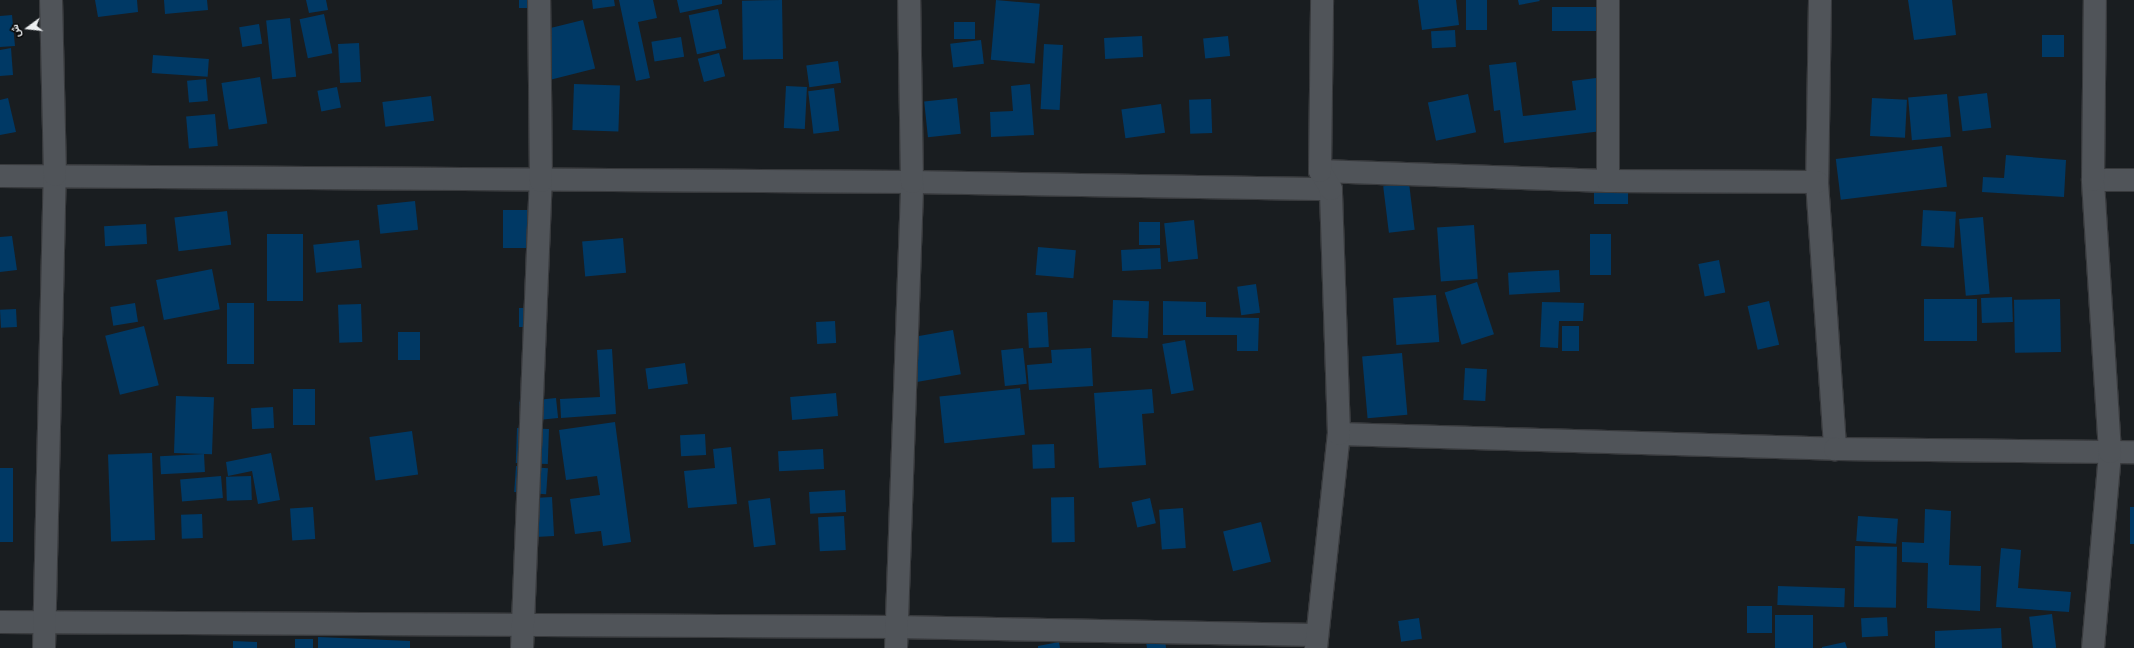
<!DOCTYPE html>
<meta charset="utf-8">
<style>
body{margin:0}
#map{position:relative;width:2134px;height:648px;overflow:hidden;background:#191d20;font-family:"Varela Round",Vazirmatn,sans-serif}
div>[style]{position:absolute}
.building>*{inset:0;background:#003965;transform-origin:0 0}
.roads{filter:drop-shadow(1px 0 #383a3d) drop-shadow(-1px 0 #383a3d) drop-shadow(0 1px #383a3d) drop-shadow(0 -1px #383a3d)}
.minor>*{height:22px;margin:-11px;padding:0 11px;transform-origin:11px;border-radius:11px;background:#505459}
span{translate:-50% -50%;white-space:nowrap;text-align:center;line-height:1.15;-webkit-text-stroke:3px #060708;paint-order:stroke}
.north{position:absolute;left:8px;top:8px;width:40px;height:40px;-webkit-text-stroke:3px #060708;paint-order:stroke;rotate:255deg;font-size:11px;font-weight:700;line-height:16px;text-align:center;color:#eceff1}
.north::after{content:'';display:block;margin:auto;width:14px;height:18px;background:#eceff1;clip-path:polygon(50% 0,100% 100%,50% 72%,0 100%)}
</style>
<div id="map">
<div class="building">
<i style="clip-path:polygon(95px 0,137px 0,138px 12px,98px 17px)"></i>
<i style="clip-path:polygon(164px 0,207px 0,208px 10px,165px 14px)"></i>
<i style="clip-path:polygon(306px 0,326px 0,328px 10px,309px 13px)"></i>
<i style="left:519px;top:0;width:21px;height:8px"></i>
<i style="clip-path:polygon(592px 0,614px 0,615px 6px,593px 9px)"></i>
<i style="clip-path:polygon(619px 0,653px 0,657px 18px,638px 22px,650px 78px,636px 81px)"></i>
<i style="clip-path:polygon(677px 0,722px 0,722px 4px,680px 13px)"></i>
<i style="left:782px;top:0;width:59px;height:40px;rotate:89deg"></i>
<i style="left:996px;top:0;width:44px;height:60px;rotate:5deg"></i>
<i style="clip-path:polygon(1418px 0,1456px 0,1459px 25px,1422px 30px)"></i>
<i style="left:1466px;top:0;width:21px;height:30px"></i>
<i style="clip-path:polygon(1518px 0,1539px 0,1540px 1px,1519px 5px)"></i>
<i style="clip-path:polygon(1908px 0,1952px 0,1956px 35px,1914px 40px)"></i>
<i style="left:1552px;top:7px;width:56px;height:24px"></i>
<i style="left:718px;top:9px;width:40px;height:30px;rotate:78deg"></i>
<i style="left:324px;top:14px;width:40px;height:25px;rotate:78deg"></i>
<i style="clip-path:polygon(12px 15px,15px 46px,0 47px,0 16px)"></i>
<i style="left:290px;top:18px;width:59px;height:24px;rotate:84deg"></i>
<i style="left:583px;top:20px;width:50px;height:47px;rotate:76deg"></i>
<i style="left:954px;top:22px;width:21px;height:17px"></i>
<i style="left:259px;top:24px;width:20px;height:20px;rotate:81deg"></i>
<i style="left:1455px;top:30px;width:17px;height:24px;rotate:87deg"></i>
<i style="left:2042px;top:35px;width:22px;height:22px"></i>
<i style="left:1142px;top:36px;width:21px;height:38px;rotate:87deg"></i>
<i style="left:1228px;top:36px;width:20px;height:25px;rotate:84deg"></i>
<i style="left:681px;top:37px;width:20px;height:30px;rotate:81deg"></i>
<i style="left:981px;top:40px;width:24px;height:31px;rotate:83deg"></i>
<i style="left:359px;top:43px;width:39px;height:21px;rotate:87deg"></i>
<i style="left:1044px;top:44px;width:19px;height:65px;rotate:3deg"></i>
<i style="clip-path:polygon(11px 48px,13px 75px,0 76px,0 50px)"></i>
<i style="left:719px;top:53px;width:24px;height:22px;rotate:75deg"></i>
<i style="left:153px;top:55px;width:56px;height:18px;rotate:4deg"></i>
<i style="left:838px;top:61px;width:22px;height:32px;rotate:82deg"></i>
<i style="clip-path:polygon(1516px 62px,1523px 116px,1576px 110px,1572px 81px,1596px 78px,1602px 131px,1504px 143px,1500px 110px,1494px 111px,1489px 65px)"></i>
<i style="left:260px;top:77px;width:47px;height:39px;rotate:81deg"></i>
<i style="left:206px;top:79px;width:22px;height:19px;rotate:85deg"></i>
<i style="left:574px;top:84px;width:46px;height:46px;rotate:2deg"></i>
<i style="clip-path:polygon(1030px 84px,1034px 135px,991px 137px,990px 112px,1013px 111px,1011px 86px)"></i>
<i style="left:786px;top:86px;width:21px;height:42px;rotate:3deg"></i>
<i style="left:337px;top:87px;width:21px;height:20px;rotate:79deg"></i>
<i style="left:834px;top:88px;width:43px;height:26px;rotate:83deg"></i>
<i style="left:1987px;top:93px;width:35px;height:29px;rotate:83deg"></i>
<i style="left:1468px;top:94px;width:39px;height:41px;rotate:78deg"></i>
<i style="left:1947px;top:94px;width:43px;height:39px;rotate:85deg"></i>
<i style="left:431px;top:96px;width:25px;height:49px;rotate:83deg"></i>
<i style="clip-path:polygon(8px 98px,16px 132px,0 135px,0 100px)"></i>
<i style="left:957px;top:98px;width:36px;height:33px;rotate:84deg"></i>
<i style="left:1872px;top:98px;width:35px;height:38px;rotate:3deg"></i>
<i style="left:1211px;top:99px;width:34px;height:22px;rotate:88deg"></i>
<i style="left:1161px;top:104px;width:29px;height:40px;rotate:82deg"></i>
<i style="left:215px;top:114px;width:32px;height:29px;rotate:85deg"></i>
<i style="left:1942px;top:146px;width:41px;height:107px;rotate:83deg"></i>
<i style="clip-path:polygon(2006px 155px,2066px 160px,2064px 197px,1982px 192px,1983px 177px,2004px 178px)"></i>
<i style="left:1409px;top:183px;width:47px;height:26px;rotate:83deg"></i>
<i style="left:1594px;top:184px;width:34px;height:20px"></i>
<i style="left:415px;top:201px;width:29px;height:38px;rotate:84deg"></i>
<i style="left:544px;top:210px;width:38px;height:41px;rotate:90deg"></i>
<i style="left:1923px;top:210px;width:33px;height:36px;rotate:3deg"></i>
<i style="left:227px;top:211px;width:34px;height:53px;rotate:83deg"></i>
<i style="left:1983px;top:217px;width:77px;height:24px;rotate:85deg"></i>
<i style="left:1194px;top:220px;width:39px;height:30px;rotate:84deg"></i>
<i style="left:1139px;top:222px;width:21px;height:23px"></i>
<i style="left:146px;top:224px;width:20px;height:42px;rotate:87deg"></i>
<i style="left:1474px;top:225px;width:54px;height:37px;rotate:86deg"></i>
<i style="left:267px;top:234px;width:36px;height:67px"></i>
<i style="left:1590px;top:234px;width:21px;height:41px"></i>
<i style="clip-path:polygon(12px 236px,17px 270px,0 272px,0 237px)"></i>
<i style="left:623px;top:238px;width:35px;height:41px;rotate:85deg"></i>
<i style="left:359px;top:240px;width:28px;height:46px;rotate:84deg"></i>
<i style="left:1038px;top:247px;width:38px;height:28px;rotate:5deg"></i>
<i style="left:1160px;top:248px;width:21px;height:39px;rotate:87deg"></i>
<i style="left:1719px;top:260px;width:33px;height:21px;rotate:79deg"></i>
<i style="left:212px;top:269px;width:41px;height:57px;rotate:79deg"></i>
<i style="left:1559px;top:270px;width:22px;height:51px;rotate:87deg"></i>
<i style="left:1477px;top:282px;width:55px;height:34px;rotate:72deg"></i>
<i style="left:1256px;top:284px;width:29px;height:19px;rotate:82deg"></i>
<i style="left:1436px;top:295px;width:47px;height:43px;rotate:86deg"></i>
<i style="left:2012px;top:297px;width:25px;height:31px;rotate:88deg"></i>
<i style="left:1924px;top:299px;width:53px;height:42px"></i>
<i style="left:2060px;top:299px;width:53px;height:46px;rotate:89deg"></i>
<i style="left:1113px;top:300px;width:36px;height:37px;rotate:2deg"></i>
<i style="clip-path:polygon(1163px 301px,1206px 302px,1206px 317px,1259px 318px,1258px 351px,1237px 351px,1237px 335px,1163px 335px)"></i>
<i style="left:1769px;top:301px;width:45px;height:22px;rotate:77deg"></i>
<i style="clip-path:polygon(1542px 302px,1584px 303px,1583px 321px,1559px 321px,1558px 348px,1540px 347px)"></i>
<i style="left:135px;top:303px;width:19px;height:25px;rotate:81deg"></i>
<i style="left:227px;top:303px;width:27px;height:61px"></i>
<i style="left:361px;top:304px;width:38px;height:23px;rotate:88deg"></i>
<i style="left:519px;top:308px;width:22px;height:19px"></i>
<i style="left:16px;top:309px;width:18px;height:16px;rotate:87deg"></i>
<i style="left:1047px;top:312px;width:35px;height:20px;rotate:87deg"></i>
<i style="left:835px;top:321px;width:22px;height:19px;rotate:87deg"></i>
<i style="left:144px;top:326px;width:61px;height:40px;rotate:76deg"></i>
<i style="left:1562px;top:326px;width:17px;height:25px"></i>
<i style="left:953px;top:330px;width:45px;height:49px;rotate:80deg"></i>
<i style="left:398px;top:332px;width:22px;height:28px"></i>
<i style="left:1185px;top:340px;width:51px;height:23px;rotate:80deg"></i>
<i style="left:1023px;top:348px;width:36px;height:22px;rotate:84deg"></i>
<i style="clip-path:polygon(1091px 348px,1093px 386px,1029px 390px,1027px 365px,1052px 363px,1051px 350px)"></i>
<i style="clip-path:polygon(612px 349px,616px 414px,561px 418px,560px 399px,600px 397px,597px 350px)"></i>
<i style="left:1402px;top:353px;width:62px;height:40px;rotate:85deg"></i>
<i style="left:685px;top:363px;width:21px;height:40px;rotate:82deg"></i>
<i style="left:1465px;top:368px;width:22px;height:32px;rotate:3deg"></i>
<i style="left:1020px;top:388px;width:47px;height:81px;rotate:84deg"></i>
<i style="left:293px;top:389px;width:22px;height:36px"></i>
<i style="clip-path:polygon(1152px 389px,1154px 413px,1142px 414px,1146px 465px,1099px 468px,1094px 393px)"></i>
<i style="left:836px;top:393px;width:23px;height:46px;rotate:85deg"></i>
<i style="left:176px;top:396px;width:38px;height:57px;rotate:2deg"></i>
<i style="left:556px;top:398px;width:20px;height:37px;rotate:84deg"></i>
<i style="left:273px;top:407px;width:21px;height:22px;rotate:87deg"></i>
<i style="clip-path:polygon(615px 422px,631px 542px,603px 546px,601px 531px,575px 534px,570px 499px,600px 495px,597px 476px,566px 480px,559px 430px)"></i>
<i style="left:517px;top:428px;width:32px;height:35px;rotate:2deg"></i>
<i style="left:412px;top:431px;width:44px;height:43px;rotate:82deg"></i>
<i style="left:705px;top:434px;width:21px;height:25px;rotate:87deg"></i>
<i style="left:1054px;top:444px;width:24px;height:22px;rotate:88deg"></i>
<i style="clip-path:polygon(731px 447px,737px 504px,688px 508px,684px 471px,715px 468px,713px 449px)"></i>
<i style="left:823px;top:449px;width:20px;height:45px;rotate:87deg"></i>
<i style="left:152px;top:453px;width:87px;height:44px;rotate:88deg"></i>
<i style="clip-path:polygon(271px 453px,280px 500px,258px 504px,252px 471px,228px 476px,226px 462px)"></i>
<i style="left:204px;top:454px;width:18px;height:44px;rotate:87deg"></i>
<i style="left:516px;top:466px;width:32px;height:26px;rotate:4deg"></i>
<i style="left:0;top:468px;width:13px;height:74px"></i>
<i style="left:221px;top:476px;width:22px;height:41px;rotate:85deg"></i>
<i style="left:251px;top:476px;width:24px;height:25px;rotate:88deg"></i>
<i style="left:845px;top:490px;width:22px;height:36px;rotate:87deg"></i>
<i style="left:552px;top:497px;width:39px;height:28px;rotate:87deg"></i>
<i style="left:1074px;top:497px;width:45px;height:23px;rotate:89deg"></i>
<i style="left:770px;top:498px;width:47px;height:22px;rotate:83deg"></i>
<i style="left:1150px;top:498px;width:26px;height:19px;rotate:77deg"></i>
<i style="left:313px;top:507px;width:32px;height:23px;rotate:86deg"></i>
<i style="left:2130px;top:507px;width:4px;height:37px"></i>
<i style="left:1183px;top:508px;width:40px;height:24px;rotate:86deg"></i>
<i style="clip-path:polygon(1925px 509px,1951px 511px,1949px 565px,1981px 566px,1980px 611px,1927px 608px,1928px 563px,1902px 562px,1902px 542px,1924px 543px)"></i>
<i style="left:202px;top:514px;width:24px;height:21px;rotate:88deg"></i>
<i style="left:844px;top:516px;width:34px;height:26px;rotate:87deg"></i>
<i style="left:1858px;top:516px;width:40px;height:25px;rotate:4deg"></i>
<i style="left:1261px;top:522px;width:41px;height:39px;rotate:76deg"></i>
<i style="left:1855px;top:546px;width:42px;height:61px;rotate:1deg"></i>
<i style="clip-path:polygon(2001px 548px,2021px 550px,2018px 588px,2071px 592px,2069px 612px,1996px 607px)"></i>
<i style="left:1778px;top:586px;width:67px;height:19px;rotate:2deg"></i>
<i style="left:1772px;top:606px;width:27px;height:25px;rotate:90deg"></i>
<i style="left:2052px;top:614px;width:34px;height:23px;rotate:83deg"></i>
<i style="left:1775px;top:615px;width:38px;height:33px"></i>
<i style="left:1887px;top:617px;width:19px;height:26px;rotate:87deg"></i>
<i style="left:1419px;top:618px;width:21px;height:21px;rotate:82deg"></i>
<i style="clip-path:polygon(2001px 628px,2002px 648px,1935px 648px,1935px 631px)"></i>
<i style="clip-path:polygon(318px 637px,410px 641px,410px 648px,318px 648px)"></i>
<i style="left:295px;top:639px;width:18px;height:9px"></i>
<i style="clip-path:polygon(1165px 639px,1166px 648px,1147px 648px,1146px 642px)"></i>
<i style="clip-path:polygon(233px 641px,257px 642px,257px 648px,233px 648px)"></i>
<i style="clip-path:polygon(1059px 642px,1060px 648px,1038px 648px,1038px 646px)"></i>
<i style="clip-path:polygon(1845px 642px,1847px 648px,1822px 648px,1822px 647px)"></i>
</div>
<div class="roads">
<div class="minor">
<i style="left:1820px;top:0;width:182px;rotate:90.9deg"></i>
<i style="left:1817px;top:182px;width:268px;rotate:86.1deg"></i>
<i style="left:1320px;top:171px;width:288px;rotate:2deg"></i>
<i style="left:1608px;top:181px;width:209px;rotate:0.3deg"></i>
<i style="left:0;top:176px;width:912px;rotate:0.38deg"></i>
<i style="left:912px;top:182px;width:419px;rotate:1deg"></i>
<i style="left:2093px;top:180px;width:41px"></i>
<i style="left:1608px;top:181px;width:181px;rotate:-90deg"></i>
<i style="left:1339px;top:434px;width:496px;rotate:1.7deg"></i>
<i style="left:1835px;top:449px;width:299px;rotate:0.6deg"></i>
<i style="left:0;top:622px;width:896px;rotate:0.32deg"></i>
<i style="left:896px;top:627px;width:420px;rotate:1.1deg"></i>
<i style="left:44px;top:648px;width:473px;rotate:-88.7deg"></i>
<i style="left:55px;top:175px;width:175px;rotate:-91.3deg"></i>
<i style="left:522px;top:648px;width:467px;rotate:-87.7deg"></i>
<i style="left:541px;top:181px;width:181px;rotate:-90.6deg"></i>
<i style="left:896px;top:648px;width:466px;rotate:-88deg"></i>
<i style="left:912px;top:182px;width:182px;rotate:-90.9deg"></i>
<i style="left:1316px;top:648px;width:215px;rotate:-83.9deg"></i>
<i style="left:1339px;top:434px;width:245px;rotate:-91.9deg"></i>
<i style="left:1331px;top:189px;width:21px;rotate:-121deg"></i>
<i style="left:1320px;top:171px;width:171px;rotate:-89.3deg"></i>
<i style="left:2093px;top:648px;width:197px;rotate:-85deg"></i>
<i style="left:2110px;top:452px;width:273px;rotate:-93.6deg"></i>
<i style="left:2093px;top:180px;width:180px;rotate:-89.4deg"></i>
</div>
</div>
<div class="north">ش</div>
</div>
